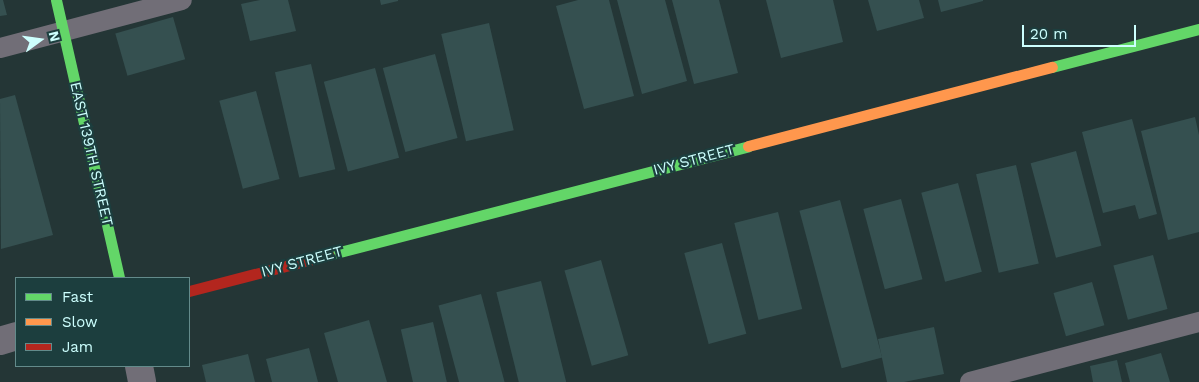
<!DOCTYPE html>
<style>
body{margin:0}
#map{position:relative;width:1199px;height:382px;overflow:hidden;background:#243636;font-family:"Work Sans",sans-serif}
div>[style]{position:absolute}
.building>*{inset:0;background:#355050;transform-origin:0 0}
.lane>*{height:20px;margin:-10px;padding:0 10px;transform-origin:10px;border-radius:10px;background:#716e77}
.street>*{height:28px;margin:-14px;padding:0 14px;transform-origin:14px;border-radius:14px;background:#716e77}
.fast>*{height:11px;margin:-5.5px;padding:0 5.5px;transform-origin:5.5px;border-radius:5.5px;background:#63d668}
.slow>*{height:11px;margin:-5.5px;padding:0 5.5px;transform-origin:5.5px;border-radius:5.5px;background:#ff974d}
.jam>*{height:11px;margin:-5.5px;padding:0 5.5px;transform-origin:5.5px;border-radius:5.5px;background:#b3261e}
span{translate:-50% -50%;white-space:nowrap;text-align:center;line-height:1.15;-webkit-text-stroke:4.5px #1c3e3e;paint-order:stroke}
.street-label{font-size:15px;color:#cdfffe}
.legend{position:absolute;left:15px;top:277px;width:175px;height:90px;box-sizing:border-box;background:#1c3e3e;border:1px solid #638b8b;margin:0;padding:6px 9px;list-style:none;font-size:15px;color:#cdfffe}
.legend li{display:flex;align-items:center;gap:10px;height:25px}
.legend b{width:25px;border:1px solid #638b8b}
.north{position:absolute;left:15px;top:15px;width:50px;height:50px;-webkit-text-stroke:4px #1c3e3e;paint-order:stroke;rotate:76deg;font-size:14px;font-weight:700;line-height:20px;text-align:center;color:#cdfffe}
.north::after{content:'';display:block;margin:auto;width:18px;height:22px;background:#cdfffe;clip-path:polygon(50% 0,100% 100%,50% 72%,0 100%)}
.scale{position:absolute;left:1022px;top:25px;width:114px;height:22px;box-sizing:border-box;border:2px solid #cdfffe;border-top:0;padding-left:6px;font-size:15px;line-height:18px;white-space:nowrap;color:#cdfffe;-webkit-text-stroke:4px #1c3e3e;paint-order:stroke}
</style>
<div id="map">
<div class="building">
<i style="clip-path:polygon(0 0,3px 0,7px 15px,0 16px)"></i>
<i style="clip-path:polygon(260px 0,288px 0,296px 31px,250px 41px,241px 4px)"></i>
<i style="clip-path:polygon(380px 0,398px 0,398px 1px,381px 5px)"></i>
<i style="clip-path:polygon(578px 0,609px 0,634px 96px,584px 109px,556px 6px)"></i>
<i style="clip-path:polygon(617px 0,665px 0,687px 81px,642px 94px)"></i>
<i style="clip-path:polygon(672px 0,719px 0,738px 73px,694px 84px)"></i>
<i style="clip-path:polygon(766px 0,833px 0,843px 42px,781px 58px)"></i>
<i style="clip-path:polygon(868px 0,919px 0,924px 18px,877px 31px)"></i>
<i style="clip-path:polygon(938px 0,983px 0,983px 1px,941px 12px)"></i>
<i style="left:173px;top:17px;width:44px;height:60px;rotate:74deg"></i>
<i style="left:489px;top:23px;width:110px;height:49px;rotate:77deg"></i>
<i style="left:435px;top:54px;width:87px;height:54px;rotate:75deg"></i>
<i style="left:311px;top:64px;width:108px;height:37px;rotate:77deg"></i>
<i style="left:375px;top:68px;width:93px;height:53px;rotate:75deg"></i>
<i style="left:256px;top:91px;width:91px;height:38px;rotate:75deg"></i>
<i style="clip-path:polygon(15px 95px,53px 235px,1px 249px,0 99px)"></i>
<i style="clip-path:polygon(1195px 117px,1199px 135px,1199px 232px,1168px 240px,1141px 131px)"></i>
<i style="clip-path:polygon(1132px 119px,1157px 214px,1139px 219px,1135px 205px,1103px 213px,1082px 132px)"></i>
<i style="left:1076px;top:151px;width:98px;height:47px;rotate:75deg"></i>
<i style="left:1016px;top:165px;width:101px;height:41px;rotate:77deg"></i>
<i style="left:958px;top:183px;width:92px;height:38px;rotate:75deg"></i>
<i style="left:901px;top:199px;width:83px;height:39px;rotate:75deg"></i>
<i style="left:840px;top:200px;width:163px;height:42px;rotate:75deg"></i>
<i style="left:778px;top:212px;width:100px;height:45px;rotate:76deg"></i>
<i style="left:722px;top:243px;width:94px;height:39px;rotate:75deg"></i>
<i style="left:1153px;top:255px;width:56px;height:41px;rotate:75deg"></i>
<i style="left:601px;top:260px;width:99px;height:38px;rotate:74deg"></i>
<i style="left:541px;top:281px;width:104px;height:46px;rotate:76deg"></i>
<i style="left:1092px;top:282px;width:45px;height:40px;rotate:74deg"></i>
<i style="left:481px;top:294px;width:91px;height:44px;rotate:75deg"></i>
<i style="clip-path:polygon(369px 320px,387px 382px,338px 382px,324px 333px)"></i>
<i style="left:433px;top:322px;width:62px;height:33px;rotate:77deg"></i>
<i style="clip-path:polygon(934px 327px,944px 374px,904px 382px,887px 382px,878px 339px)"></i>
<i style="clip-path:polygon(309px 348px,318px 382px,272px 382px,266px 359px)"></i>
<i style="clip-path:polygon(1161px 353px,1170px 382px,1130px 382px,1125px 363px)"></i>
<i style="clip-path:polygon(248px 354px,255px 382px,206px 382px,202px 365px)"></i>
<i style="clip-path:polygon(1117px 360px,1122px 382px,1093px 382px,1090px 366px)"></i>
</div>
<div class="lane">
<i style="left:0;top:48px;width:188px;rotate:-14.8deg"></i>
<i style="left:970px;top:382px;width:237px;rotate:-14.7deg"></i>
</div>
<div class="street">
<i style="left:0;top:341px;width:17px;rotate:-17deg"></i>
<i style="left:139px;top:366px;width:16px;rotate:79deg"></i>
</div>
<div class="fast">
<i style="left:56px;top:0;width:285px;rotate:77.2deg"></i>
<i style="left:1052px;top:67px;width:152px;rotate:-14.5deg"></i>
<i style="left:328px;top:255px;width:434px;rotate:-14.5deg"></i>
</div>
<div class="slow">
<i style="left:748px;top:146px;width:314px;rotate:-14.6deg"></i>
</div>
<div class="jam">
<i style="left:189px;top:291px;width:144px;rotate:-14.5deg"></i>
</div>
<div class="street-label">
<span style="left:91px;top:154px;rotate:77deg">EAST 139TH STREET</span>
<span style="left:694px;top:160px;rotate:-15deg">IVY STREET</span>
<span style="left:302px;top:262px;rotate:-15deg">IVY STREET</span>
</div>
<ul class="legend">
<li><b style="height:6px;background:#63d668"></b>Fast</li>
<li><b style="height:6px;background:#ff974d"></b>Slow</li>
<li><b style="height:6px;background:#b3261e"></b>Jam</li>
</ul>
<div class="north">N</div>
<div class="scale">20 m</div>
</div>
